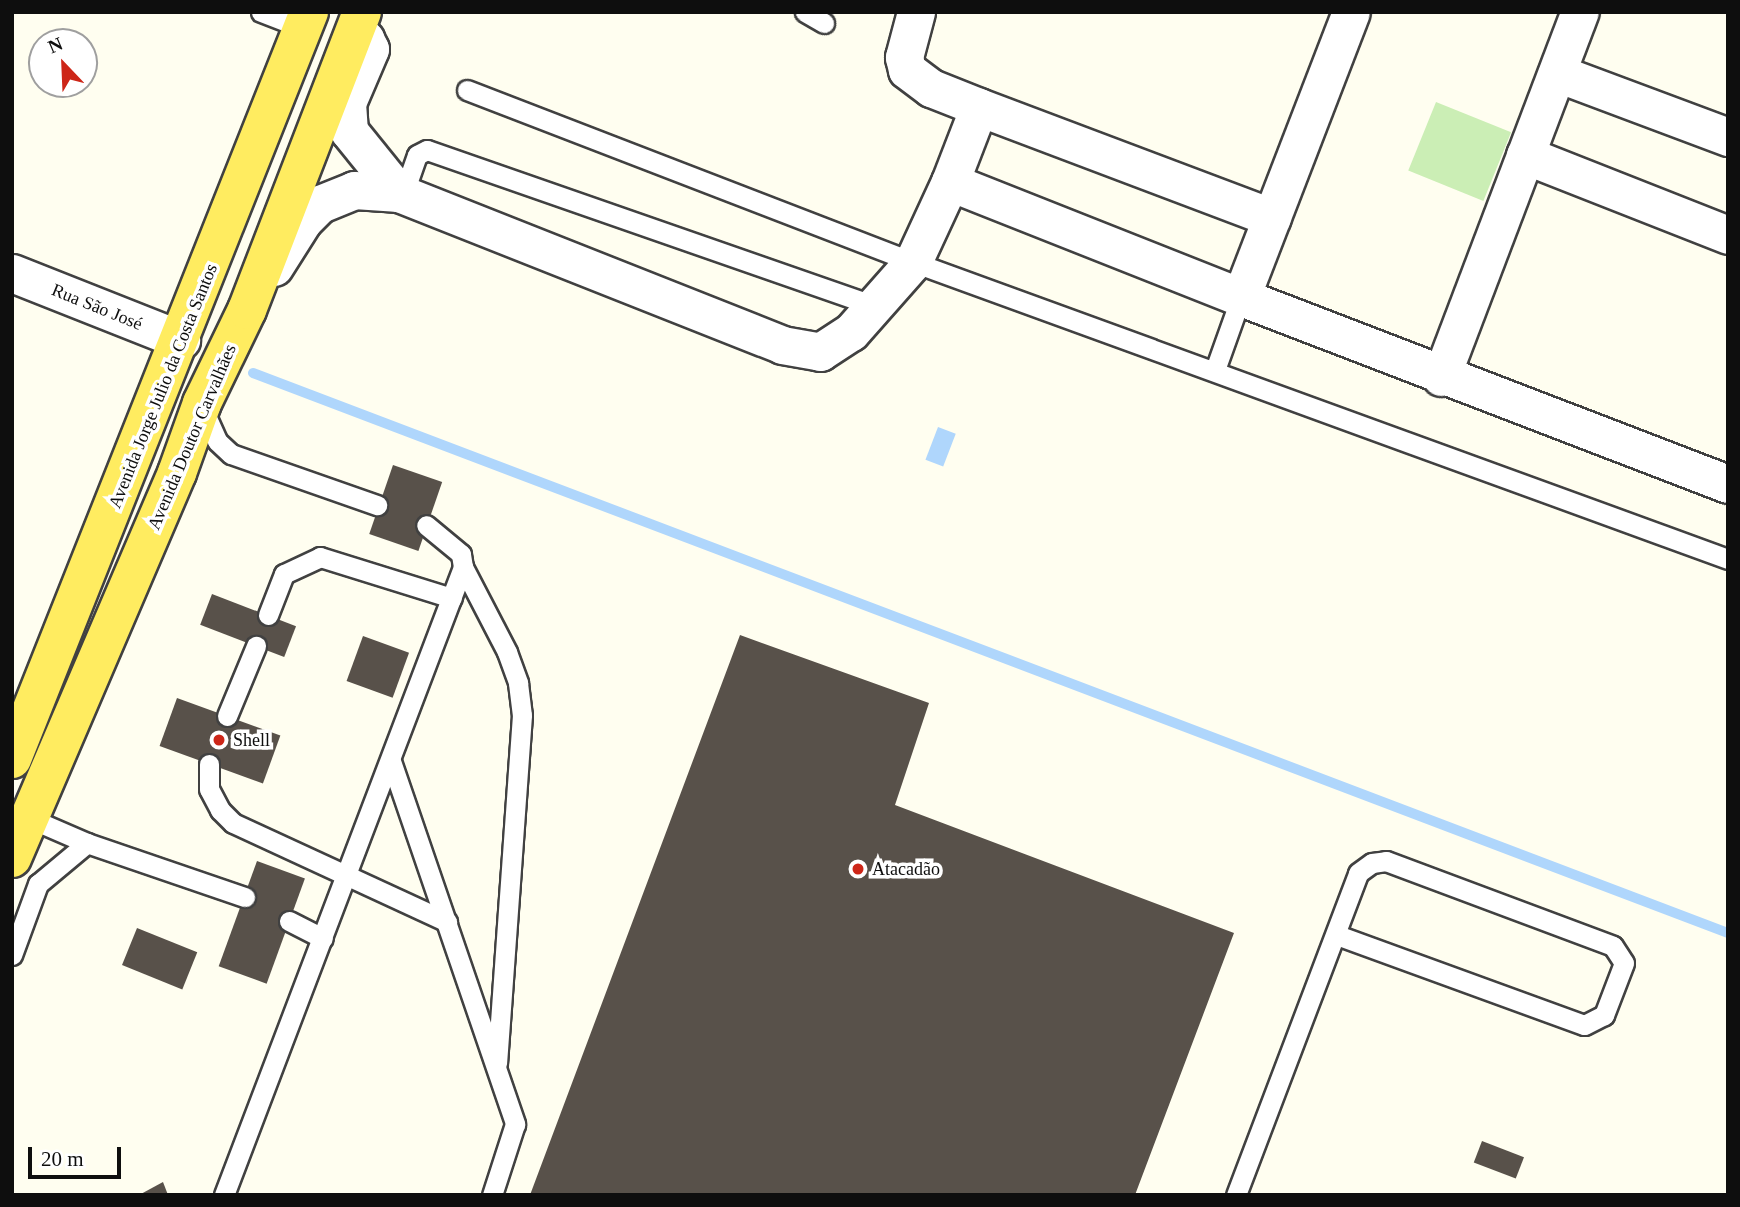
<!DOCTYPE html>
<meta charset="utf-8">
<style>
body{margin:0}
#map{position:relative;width:1740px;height:1207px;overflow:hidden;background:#fffef0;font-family:"Times New Roman",serif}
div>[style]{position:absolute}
.green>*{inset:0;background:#cbeeb5;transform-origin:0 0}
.water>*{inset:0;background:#afd6fc;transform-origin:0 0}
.stream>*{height:10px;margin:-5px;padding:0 5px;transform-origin:5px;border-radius:5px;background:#afd6fc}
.building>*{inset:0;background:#58514a;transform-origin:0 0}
.roads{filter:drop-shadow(2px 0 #414141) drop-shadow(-2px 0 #414141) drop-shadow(0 2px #414141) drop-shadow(0 -2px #414141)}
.service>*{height:19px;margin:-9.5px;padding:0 9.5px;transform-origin:9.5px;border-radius:9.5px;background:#fff}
.minor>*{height:37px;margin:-18.5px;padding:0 18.5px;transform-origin:18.5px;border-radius:18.5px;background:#fff}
.primary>*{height:38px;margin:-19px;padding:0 19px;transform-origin:19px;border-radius:19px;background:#ffec60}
.dots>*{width:19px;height:19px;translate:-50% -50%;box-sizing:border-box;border:4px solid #fff;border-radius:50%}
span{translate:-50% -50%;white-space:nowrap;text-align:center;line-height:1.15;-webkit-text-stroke:7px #fff;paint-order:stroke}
.street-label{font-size:18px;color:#0e0e0e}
.poi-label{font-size:18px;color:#0e0e0e}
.left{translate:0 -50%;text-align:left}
.frame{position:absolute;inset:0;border:14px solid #0e0e0e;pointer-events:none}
.north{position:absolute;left:28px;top:28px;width:70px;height:70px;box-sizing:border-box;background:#fff;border:2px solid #9f9f9f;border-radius:50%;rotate:337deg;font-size:19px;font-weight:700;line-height:28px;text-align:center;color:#0e0e0e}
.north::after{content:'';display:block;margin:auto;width:24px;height:32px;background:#cd2618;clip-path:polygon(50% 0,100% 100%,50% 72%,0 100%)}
.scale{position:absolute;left:28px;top:1147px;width:93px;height:32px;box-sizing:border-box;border:4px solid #0e0e0e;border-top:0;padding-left:9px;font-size:21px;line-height:24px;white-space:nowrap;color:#0e0e0e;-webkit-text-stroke:5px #fff;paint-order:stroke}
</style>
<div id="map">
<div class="green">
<i style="left:1436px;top:102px;width:81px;height:74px;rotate:22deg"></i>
</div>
<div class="water">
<i style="left:938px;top:427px;width:19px;height:35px;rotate:21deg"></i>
</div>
<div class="stream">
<i style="left:253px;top:373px;width:1578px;rotate:20.79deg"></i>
</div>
<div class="building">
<i style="left:393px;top:465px;width:52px;height:73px;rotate:19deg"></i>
<i style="left:212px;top:594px;width:90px;height:33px;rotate:21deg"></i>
<i style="clip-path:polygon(740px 635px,929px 703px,895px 805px,1234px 933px,1135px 1195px,530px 1195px)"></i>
<i style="left:363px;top:636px;width:49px;height:48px;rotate:20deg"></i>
<i style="left:177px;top:698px;width:110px;height:51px;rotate:20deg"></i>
<i style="left:257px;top:861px;width:51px;height:112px;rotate:20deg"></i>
<i style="left:137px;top:928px;width:65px;height:40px;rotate:22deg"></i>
<i style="left:1482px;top:1141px;width:45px;height:23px;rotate:21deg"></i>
<i style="clip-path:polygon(163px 1182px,168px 1195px,139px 1195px)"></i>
</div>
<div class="roads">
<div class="service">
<i style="left:261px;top:12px;width:45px;rotate:20.9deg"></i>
<i style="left:805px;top:12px;width:22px;rotate:30deg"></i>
<i style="left:467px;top:90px;width:478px;rotate:21.1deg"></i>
<i style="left:913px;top:262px;width:867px;rotate:20.02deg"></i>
<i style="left:403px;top:195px;width:42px;rotate:-70.7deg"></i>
<i style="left:417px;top:155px;width:11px;rotate:-27deg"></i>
<i style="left:427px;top:150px;width:475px;rotate:19.2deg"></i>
<i style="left:1215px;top:370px;width:77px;rotate:-70.4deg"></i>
<i style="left:203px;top:409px;width:35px;rotate:66deg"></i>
<i style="left:217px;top:441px;width:19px;rotate:43deg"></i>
<i style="left:231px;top:454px;width:155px;rotate:19.3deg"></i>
<i style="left:463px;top:567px;width:96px;rotate:62.6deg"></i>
<i style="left:507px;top:652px;width:33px;rotate:70deg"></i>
<i style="left:518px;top:683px;width:32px;rotate:83deg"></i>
<i style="left:522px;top:715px;width:349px;rotate:94.1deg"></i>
<i style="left:268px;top:615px;width:44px;rotate:-68.7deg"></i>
<i style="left:284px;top:574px;width:40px;rotate:-25deg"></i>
<i style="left:320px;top:557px;width:138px;rotate:17.3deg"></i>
<i style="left:227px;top:716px;width:76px;rotate:-67.5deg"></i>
<i style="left:391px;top:761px;width:384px;rotate:71.1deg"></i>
<i style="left:515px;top:1124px;width:75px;rotate:107.9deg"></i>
<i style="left:209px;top:764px;width:25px;rotate:90deg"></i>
<i style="left:209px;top:789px;width:24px;rotate:62deg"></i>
<i style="left:220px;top:810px;width:18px;rotate:45deg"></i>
<i style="left:233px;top:823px;width:236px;rotate:24.8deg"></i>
<i style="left:29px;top:818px;width:63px;rotate:23.3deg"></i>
<i style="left:289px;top:921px;width:38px;rotate:27deg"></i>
<i style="left:12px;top:955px;width:76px;rotate:-69.9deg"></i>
<i style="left:38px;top:884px;width:64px;rotate:-39.9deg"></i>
<i style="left:87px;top:843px;width:167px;rotate:18.9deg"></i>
<i style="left:224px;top:1195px;width:672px;rotate:-69.16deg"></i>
<i style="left:463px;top:567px;width:13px;rotate:-99deg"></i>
<i style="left:461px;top:554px;width:45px;rotate:-140.4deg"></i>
<i style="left:1236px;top:1195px;width:344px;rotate:-69.2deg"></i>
<i style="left:1358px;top:873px;width:17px;rotate:-36deg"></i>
<i style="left:1372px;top:863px;width:14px;rotate:-8deg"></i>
<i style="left:1386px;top:861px;width:242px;rotate:20.5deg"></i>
<i style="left:1613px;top:946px;width:20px;rotate:57deg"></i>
<i style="left:1624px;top:963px;width:56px;rotate:111deg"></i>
<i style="left:1604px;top:1015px;width:22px;rotate:153deg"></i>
<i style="left:1584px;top:1025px;width:263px;rotate:-160deg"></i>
</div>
<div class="minor">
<i style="left:916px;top:12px;width:47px;rotate:104.9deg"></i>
<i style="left:904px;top:57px;width:13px;rotate:77deg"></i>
<i style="left:907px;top:70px;width:30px;rotate:37deg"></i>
<i style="left:931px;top:88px;width:52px;rotate:21.6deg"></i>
<i style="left:353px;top:35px;width:13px;rotate:18deg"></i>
<i style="left:365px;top:39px;width:11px;rotate:63deg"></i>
<i style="left:370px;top:49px;width:59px;rotate:113.1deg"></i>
<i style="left:347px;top:103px;width:28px;rotate:86deg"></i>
<i style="left:349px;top:131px;width:80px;rotate:51.1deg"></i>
<i style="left:1557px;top:73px;width:183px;rotate:20.5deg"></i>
<i style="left:1525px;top:155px;width:218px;rotate:21.5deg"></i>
<i style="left:950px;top:182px;width:80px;rotate:-68.9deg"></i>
<i style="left:979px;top:107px;width:313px;rotate:20.7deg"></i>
<i style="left:274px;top:267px;width:54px;rotate:-57.8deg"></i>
<i style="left:303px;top:221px;width:24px;rotate:-45deg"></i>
<i style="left:320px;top:204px;width:37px;rotate:-22deg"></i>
<i style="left:354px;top:190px;width:45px;rotate:3.8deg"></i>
<i style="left:399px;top:193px;width:412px;rotate:21.6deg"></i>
<i style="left:782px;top:345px;width:39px;rotate:10deg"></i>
<i style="left:820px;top:352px;width:37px;rotate:-33deg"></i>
<i style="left:851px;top:332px;width:94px;rotate:-48.5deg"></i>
<i style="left:913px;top:262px;width:88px;rotate:-65.2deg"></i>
<i style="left:950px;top:182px;width:313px;rotate:21.6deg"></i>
<i style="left:1241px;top:297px;width:305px;rotate:-68.9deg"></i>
<i style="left:12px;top:273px;width:182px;rotate:21.6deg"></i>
<i style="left:1241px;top:297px;width:522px;rotate:21.01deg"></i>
<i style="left:1441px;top:377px;width:391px;rotate:-69.2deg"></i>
</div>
<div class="primary">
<i style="left:12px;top:759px;width:804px;rotate:-68.32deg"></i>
<i style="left:12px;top:858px;width:419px;rotate:-66.8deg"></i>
<i style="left:177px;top:473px;width:74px;rotate:-70.3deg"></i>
<i style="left:202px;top:403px;width:103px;rotate:-64.2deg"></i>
<i style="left:247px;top:310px;width:319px;rotate:-68.9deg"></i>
</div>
</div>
<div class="dots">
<i style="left:219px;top:740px;background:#cd2618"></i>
<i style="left:858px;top:869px;background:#cd2618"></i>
</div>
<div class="street-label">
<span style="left:97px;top:307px;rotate:22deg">Rua São José</span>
<span style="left:163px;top:386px;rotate:-68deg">Avenida Jorge Julio da Costa Santos</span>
<span style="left:192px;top:437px;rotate:-67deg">Avenida Doutor Carvalhães</span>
</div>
<div class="poi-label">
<span class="left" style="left:233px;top:740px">Shell</span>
<span class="left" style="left:872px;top:869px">Atacadão</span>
</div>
<div class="frame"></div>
<div class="north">N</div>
<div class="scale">20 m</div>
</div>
